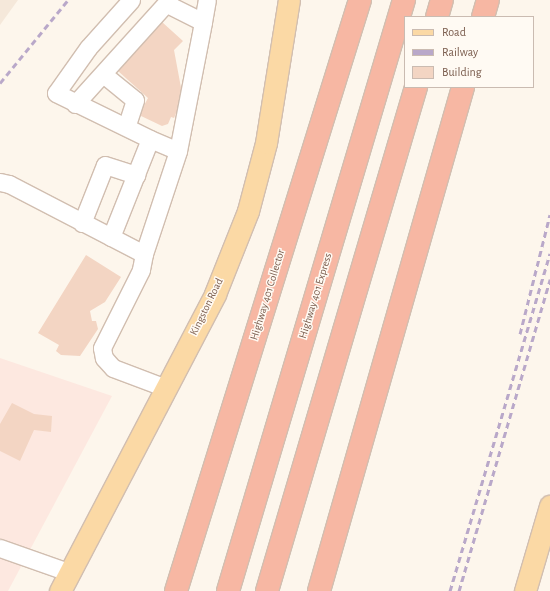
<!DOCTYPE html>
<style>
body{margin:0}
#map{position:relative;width:550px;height:591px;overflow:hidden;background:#fdf6ec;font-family:"Alegreya Sans",sans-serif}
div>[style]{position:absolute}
.residential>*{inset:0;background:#f5e8da}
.commercial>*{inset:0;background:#fde8e0}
.building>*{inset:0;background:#f3d5c3}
.roads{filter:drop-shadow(1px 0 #d1beb0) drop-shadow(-1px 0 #d1beb0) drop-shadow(0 1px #d1beb0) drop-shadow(0 -1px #d1beb0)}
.minor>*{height:17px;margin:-8.5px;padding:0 8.5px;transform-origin:8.5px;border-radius:8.5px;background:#fff}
.major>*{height:21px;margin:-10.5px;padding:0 10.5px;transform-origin:10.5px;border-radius:10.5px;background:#fbd9a5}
.highway>*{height:22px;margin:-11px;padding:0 11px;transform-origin:11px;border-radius:11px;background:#f7b7a3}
.rail>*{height:3px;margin-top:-1.5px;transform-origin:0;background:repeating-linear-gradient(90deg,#b9a8c9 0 6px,transparent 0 10px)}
span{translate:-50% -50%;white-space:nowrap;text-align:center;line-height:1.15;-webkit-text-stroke:3px #fffaf3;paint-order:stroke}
.street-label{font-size:11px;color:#7a5c4d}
.legend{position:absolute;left:404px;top:16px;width:130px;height:72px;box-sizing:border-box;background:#fffaf3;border:1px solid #cabbb1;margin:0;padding:5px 7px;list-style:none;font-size:12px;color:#7a5c4d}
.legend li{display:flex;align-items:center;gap:8px;height:20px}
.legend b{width:20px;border:1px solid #cabbb1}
</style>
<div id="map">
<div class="residential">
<i style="clip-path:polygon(0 0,18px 0,0 25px)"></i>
</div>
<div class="commercial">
<i style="clip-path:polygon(0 358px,112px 396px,8px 591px,0 591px)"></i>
</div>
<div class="building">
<i style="clip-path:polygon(162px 22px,183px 41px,174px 50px,182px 93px,178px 103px,180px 104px,174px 118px,171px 117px,168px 124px,162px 126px,139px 115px,148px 98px,118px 71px)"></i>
<i style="clip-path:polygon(86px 255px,121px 277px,105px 302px,90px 311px,92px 321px,96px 321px,98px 329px,80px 356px,61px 355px,56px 351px,59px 345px,38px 333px)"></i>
<i style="clip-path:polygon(12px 403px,34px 414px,52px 416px,51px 432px,34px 430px,20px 461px,0 451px,0 424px)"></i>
</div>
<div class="roads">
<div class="minor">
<i style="left:131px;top:0;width:64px;rotate:131.9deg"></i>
<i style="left:88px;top:48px;width:55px;rotate:125.4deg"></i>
<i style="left:56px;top:93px;width:105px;rotate:26.1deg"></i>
<i style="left:167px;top:4px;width:40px;rotate:26.6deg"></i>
<i style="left:203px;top:22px;width:22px;rotate:-80deg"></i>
<i style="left:103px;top:74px;width:41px;rotate:39.1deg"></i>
<i style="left:135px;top:100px;width:28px;rotate:108deg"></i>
<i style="left:75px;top:104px;width:140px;rotate:-47.9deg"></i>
<i style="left:178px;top:151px;width:131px;rotate:-79deg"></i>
<i style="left:0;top:182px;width:9px;rotate:13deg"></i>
<i style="left:9px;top:184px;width:152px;rotate:27.4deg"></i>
<i style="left:144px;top:254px;width:16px;rotate:101deg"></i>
<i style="left:141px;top:270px;width:87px;rotate:116.6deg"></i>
<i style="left:102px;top:348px;width:10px;rotate:79deg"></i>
<i style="left:104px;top:358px;width:13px;rotate:48deg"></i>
<i style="left:113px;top:368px;width:57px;rotate:20.7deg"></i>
<i style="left:82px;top:223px;width:62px;rotate:-68.4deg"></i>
<i style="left:105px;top:165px;width:33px;rotate:18deg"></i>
<i style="left:111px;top:237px;width:105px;rotate:-68.3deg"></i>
<i style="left:150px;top:139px;width:30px;rotate:23deg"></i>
<i style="left:178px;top:151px;width:108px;rotate:108.3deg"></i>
<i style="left:0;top:548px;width:75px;rotate:19.4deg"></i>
</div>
<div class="major">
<i style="left:60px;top:591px;width:335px;rotate:-62.4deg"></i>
<i style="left:215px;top:294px;width:89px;rotate:-68.3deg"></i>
<i style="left:248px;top:211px;width:70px;rotate:-75.2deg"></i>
<i style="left:266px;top:143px;width:145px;rotate:-80.9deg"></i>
<i style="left:525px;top:591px;width:89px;rotate:-73.6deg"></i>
</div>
<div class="highway">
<i style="left:437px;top:17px;width:18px;rotate:-74deg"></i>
<i style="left:483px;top:17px;width:18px;rotate:-74deg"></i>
<i style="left:176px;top:591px;width:619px;rotate:-72.71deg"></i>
<i style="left:228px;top:591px;width:617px;rotate:-73.42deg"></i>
<i style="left:267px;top:591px;width:526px;rotate:-73.53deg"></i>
<i style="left:319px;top:591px;width:524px;rotate:-74.05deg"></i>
</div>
</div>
<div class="rail">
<i style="left:0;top:83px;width:107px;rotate:-50.7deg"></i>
<i style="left:520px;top:334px;width:123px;rotate:-75.9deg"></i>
<i style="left:450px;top:591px;width:352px;rotate:-73.5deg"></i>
<i style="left:459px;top:591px;width:325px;rotate:-73.7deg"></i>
</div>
<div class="street-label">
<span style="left:268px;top:295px;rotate:-73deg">Highway 401 Collector</span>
<span style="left:316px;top:296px;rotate:-73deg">Highway 401 Express</span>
<span style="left:207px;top:307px;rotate:-64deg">Kingston Road</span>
</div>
<ul class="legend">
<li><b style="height:5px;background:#fbd9a5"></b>Road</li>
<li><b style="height:5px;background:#b9a8c9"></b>Railway</li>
<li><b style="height:11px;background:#f3d5c3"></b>Building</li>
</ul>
</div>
